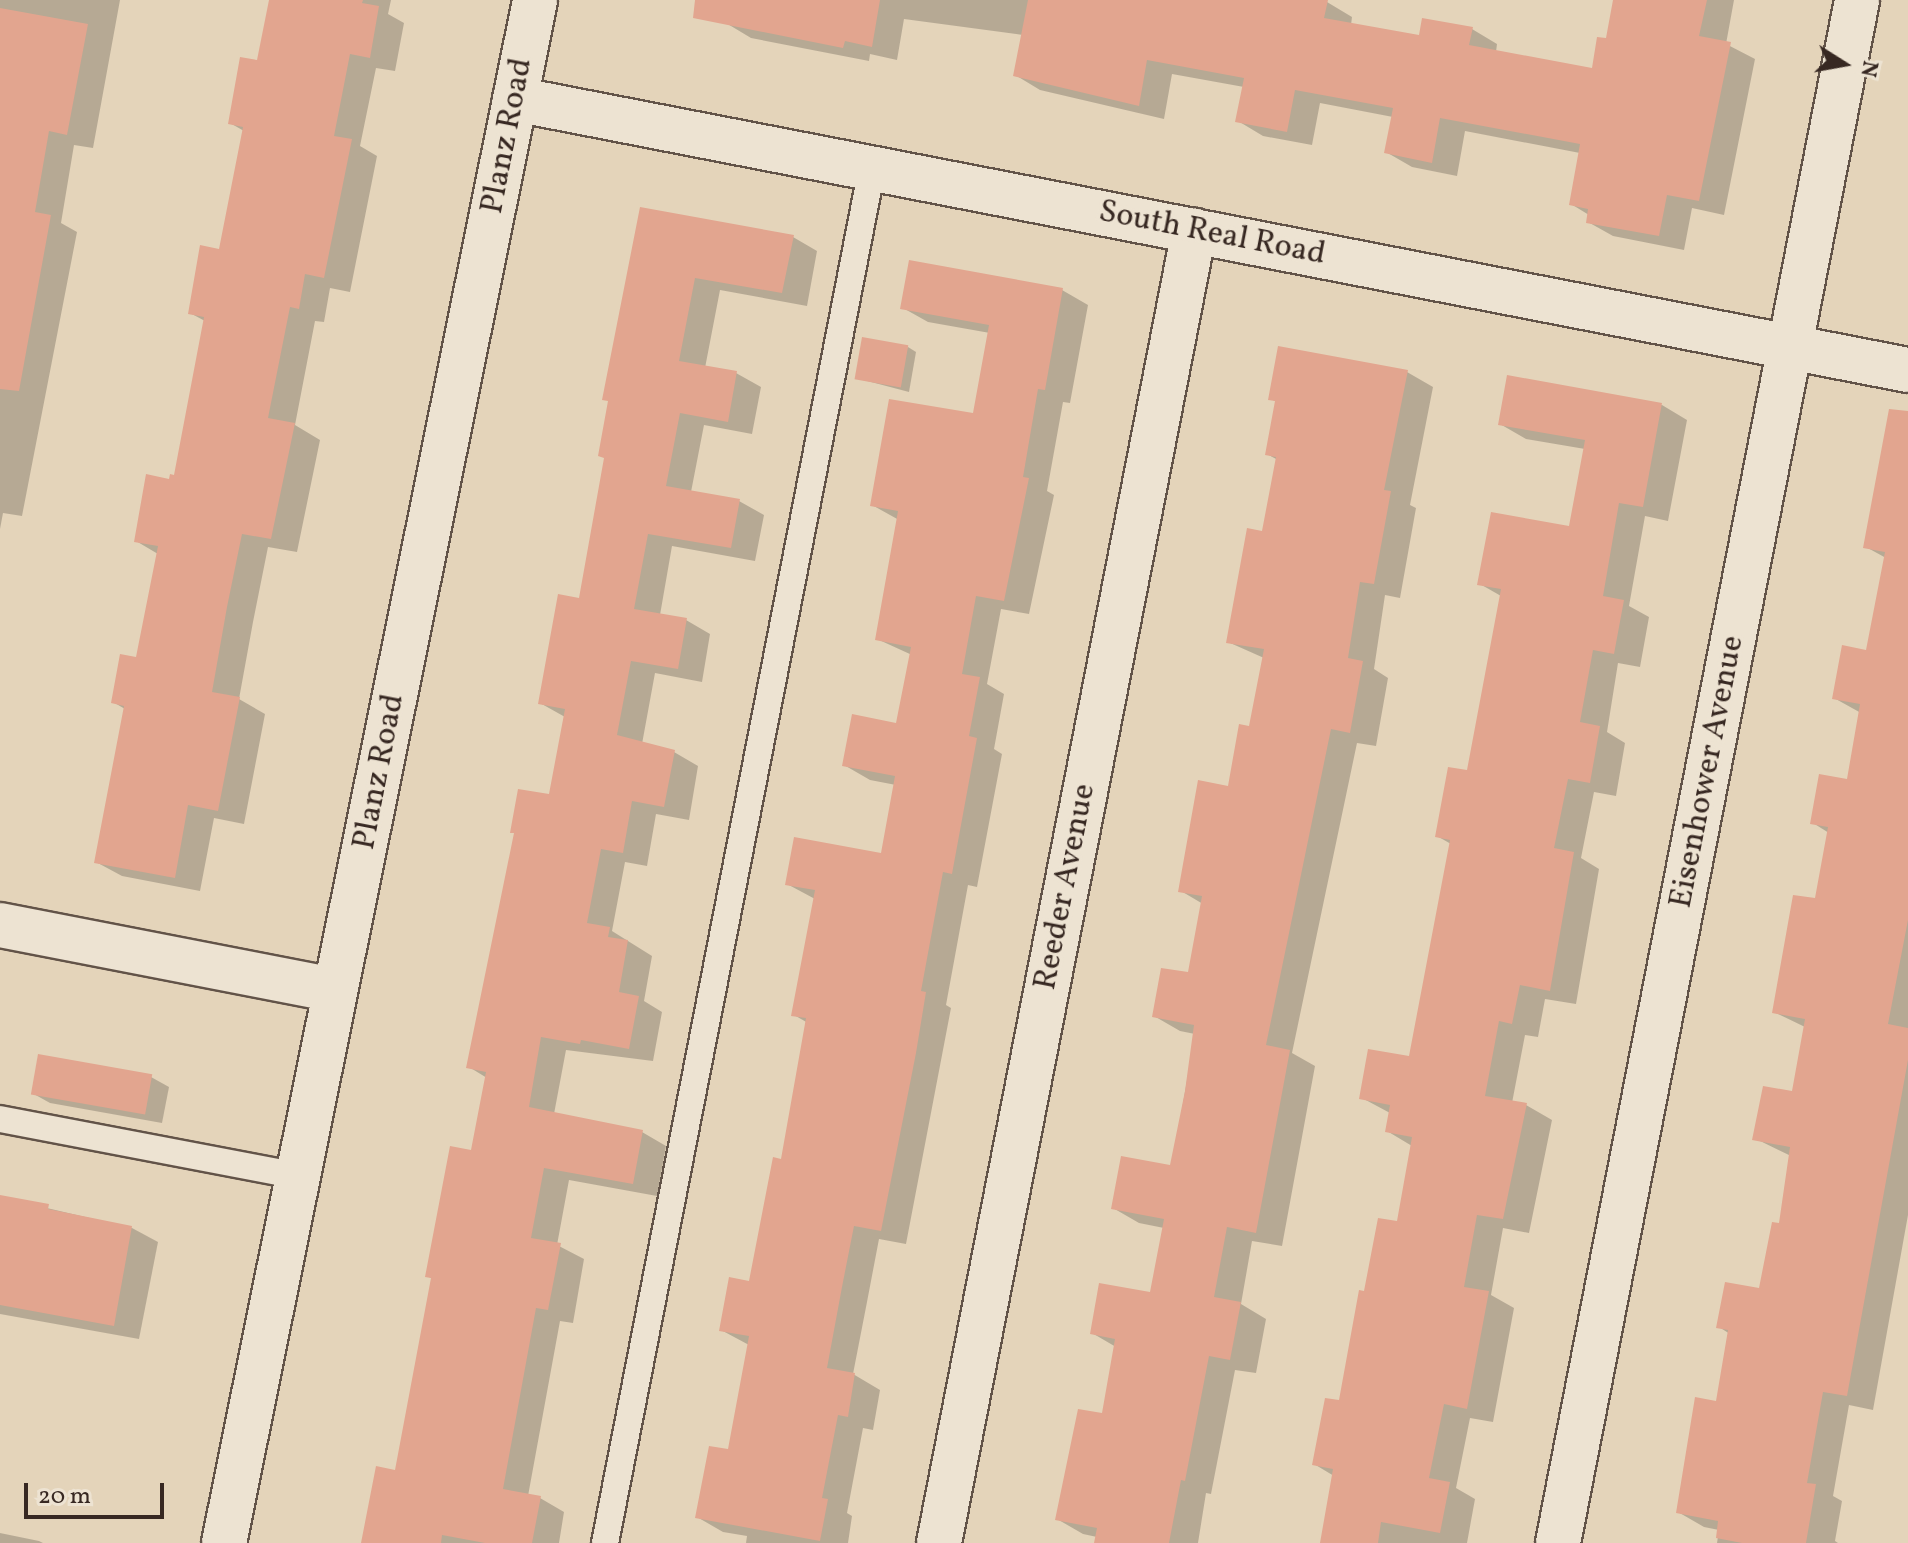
<!DOCTYPE html>
<style>
body{margin:0}
#map{position:relative;width:1908px;height:1543px;overflow:hidden;background:#e4d4ba;font-family:Vollkorn,serif}
div>[style]{position:absolute}
.shadow>*{inset:0;background:#0003}
.building>*{inset:0;background:#e2a58f;transform-origin:0 0}
.roads{filter:drop-shadow(2px 0 #625348) drop-shadow(-2px 0 #625348) drop-shadow(0 2px #625348) drop-shadow(0 -2px #625348)}
.lane>*{height:26px;margin:-13px;padding:0 13px;transform-origin:13px;border-radius:13px;background:#ede3d2}
.street>*{height:44px;margin:-22px;padding:0 22px;transform-origin:22px;border-radius:22px;background:#ede3d2}
.secondary>*{height:44px;margin:-22px;padding:0 22px;transform-origin:22px;border-radius:22px;background:#ede3d2}
span{translate:-50% -50%;white-space:nowrap;text-align:center;line-height:1.15;-webkit-text-stroke:7px #ede3d2;paint-order:stroke}
.street-label{font-size:32px;color:#372822}
.north{position:absolute;left:1804px;top:24px;width:80px;height:80px;-webkit-text-stroke:6px #ede3d2;paint-order:stroke;rotate:101deg;font-size:22px;font-weight:700;line-height:32px;text-align:center;color:#372822}
.north::after{content:'';display:block;margin:auto;width:28px;height:36px;background:#372822;clip-path:polygon(50% 0,100% 100%,50% 72%,0 100%)}
.scale{position:absolute;left:24px;top:1483px;width:140px;height:36px;box-sizing:border-box;border:4px solid #372822;border-top:0;padding-left:10px;font-size:24px;line-height:28px;white-space:nowrap;color:#372822;-webkit-text-stroke:6px #ede3d2;paint-order:stroke}
</style>
<div id="map">
<div class="shadow">
<i style="clip-path:polygon(0 0,120px 0,93px 148px,74px 145px,61px 223px,77px 232px,22px 516px,3px 513px,0 529px)"></i>
<i style="clip-path:polygon(271px 0,391px 0,388px 14px,404px 23px,395px 71px,376px 68px,360px 146px,377px 156px,350px 292px,330px 288px,324px 322px,315px 321px,295px 425px,320px 440px,297px 552px,268px 547px,253px 622px,239px 699px,265px 714px,244px 824px,214px 818px,200px 891px,122px 876px,96px 862px,125px 709px,113px 702px,138px 659px,158px 554px,136px 541px,176px 477px,205px 321px,190px 313px,220px 251px,244px 131px,230px 123px,259px 62px)"></i>
<i style="clip-path:polygon(731px 0,1315px 0,1327px 2px,1352px 17px,1351px 25px,1420px 38px,1472px 29px,1497px 44px,1496px 52px,1593px 70px,1608px 40px,1615px 0,1734px 0,1726px 44px,1755px 59px,1724px 215px,1692px 208px,1684px 250px,1613px 236px,1588px 222px,1589px 215px,1571px 204px,1580px 153px,1465px 131px,1457px 176px,1412px 167px,1386px 152px,1393px 117px,1320px 103px,1312px 145px,1263px 136px,1238px 121px,1244px 87px,1172px 74px,1164px 119px,1040px 90px,1015px 75px,1023px 35px,904px 19px,897px 60px,870px 54px,869px 61px,751px 38px,726px 23px)"></i>
<i style="clip-path:polygon(641px 209px,793px 237px,817px 251px,807px 306px,720px 290px,705px 368px,736px 373px,761px 387px,752px 434px,704px 425px,691px 492px,739px 501px,764px 515px,755px 561px,672px 546px,660px 615px,686px 620px,710px 634px,702px 682px,655px 673px,642px 744px,674px 752px,698px 766px,689px 820px,656px 814px,647px 866px,625px 862px,612px 931px,652px 956px,644px 1001px,662px 1012px,653px 1061px,566px 1050px,554px 1114px,642px 1132px,666px 1146px,657px 1196px,569px 1180px,557px 1245px,584px 1259px,573px 1323px,560px 1321px,528px 1496px,540px 1498px,564px 1512px,559px 1543px,363px 1543px,397px 1472px,433px 1279px,427px 1276px,473px 1153px,487px 1078px,469px 1067px,551px 796px,565px 717px,540px 703px,580px 601px,606px 459px)"></i>
<i style="clip-path:polygon(1062px 290px,1088px 305px,1070px 403px,1063px 402px,1047px 491px,1054px 495px,1029px 614px,1001px 609px,987px 684px,1004px 694px,994px 749px,1002px 754px,977px 887px,968px 885px,946px 1005px,951px 1008px,906px 1244px,879px 1239px,867px 1302px,853px 1374px,880px 1390px,873px 1430px,863px 1428px,847px 1513px,852px 1516px,848px 1543px,746px 1543px,747px 1536px,723px 1532px,697px 1517px,730px 1452px,749px 1345px,721px 1330px,751px 1283px,782px 1161px,808px 1023px,794px 1015px,815px 899px,787px 884px,883px 855px,896px 785px,870px 780px,844px 765px,898px 725px,912px 655px,877px 639px,899px 520px,872px 505px,974px 416px,990px 333px,928px 322px,903px 308px)"></i>
<i style="clip-path:polygon(908px 347px,916px 352px,909px 392px,856px 378px)"></i>
<i style="clip-path:polygon(1407px 372px,1433px 387px,1410px 505px,1416px 508px,1400px 598px,1385px 595px,1374px 669px,1388px 678px,1376px 746px,1357px 743px,1292px 1053px,1315px 1066px,1282px 1246px,1252px 1241px,1241px 1304px,1266px 1319px,1256px 1373px,1235px 1370px,1211px 1494px,1206px 1493px,1198px 1543px,1096px 1543px,1097px 1537px,1083px 1534px,1057px 1519px,1103px 1415px,1116px 1347px,1092px 1333px,1152px 1294px,1164px 1228px,1139px 1223px,1113px 1208px,1172px 1167px,1195px 1034px,1180px 1031px,1154px 1016px,1190px 975px,1203px 904px,1181px 891px,1230px 788px,1251px 728px,1264px 658px,1228px 642px,1263px 533px,1278px 460px,1267px 454px,1277px 402px,1271px 399px)"></i>
<i style="clip-path:polygon(1662px 405px,1687px 420px,1668px 521px,1645px 516px,1629px 606px,1649px 617px,1640px 667px,1618px 663px,1607px 732px,1625px 743px,1616px 796px,1594px 792px,1581px 858px,1599px 869px,1576px 1004px,1545px 999px,1538px 1037px,1525px 1035px,1512px 1103px,1526px 1105px,1552px 1120px,1529px 1233px,1503px 1228px,1491px 1295px,1514px 1308px,1493px 1422px,1470px 1418px,1456px 1488px,1475px 1499px,1467px 1543px,1322px 1543px,1334px 1476px,1314px 1464px,1341px 1403px,1365px 1294px,1398px 1223px,1412px 1146px,1387px 1131px,1390px 1113px,1362px 1098px,1410px 1058px,1451px 844px,1437px 836px,1469px 773px,1501px 596px,1480px 584px,1571px 528px,1585px 449px,1526px 439px,1500px 424px)"></i>
<i style="clip-path:polygon(1908px 449px,1908px 1215px,1873px 1410px,1849px 1405px,1833px 1496px,1842px 1501px,1835px 1541px,1838px 1543px,1717px 1543px,1719px 1530px,1704px 1527px,1678px 1512px,1717px 1404px,1730px 1334px,1719px 1327px,1761px 1290px,1781px 1225px,1791px 1156px,1754px 1138px,1793px 1094px,1805px 1027px,1774px 1012px,1816px 901px,1829px 833px,1813px 823px,1848px 781px,1861px 713px,1834px 698px,1868px 652px,1886px 558px,1866px 547px)"></i>
<i style="clip-path:polygon(151px 1077px,169px 1087px,162px 1123px,50px 1103px,32px 1093px)"></i>
<i style="clip-path:polygon(0 1197px,132px 1228px,158px 1242px,139px 1339px,0 1314px)"></i>
<i style="clip-path:polygon(0 1533px,39px 1541px,43px 1543px,0 1543px)"></i>
</div>
<div class="building">
<i style="clip-path:polygon(269px 0,363px 0,362px 3px,379px 6px,370px 58px,350px 54px,334px 136px,352px 139px,324px 278px,305px 274px,299px 309px,290px 307px,268px 418px,295px 423px,271px 539px,242px 534px,227px 607px,212px 692px,240px 697px,218px 811px,188px 805px,175px 878px,94px 863px,124px 706px,111px 703px,120px 654px,136px 657px,158px 546px,134px 542px,146px 474px,169px 479px,170px 474px,174px 475px,204px 317px,188px 314px,200px 245px,219px 249px,243px 127px,228px 124px,240px 57px,257px 60px)"></i>
<i style="clip-path:polygon(695px 0,880px 0,872px 47px,845px 41px,843px 48px,693px 18px)"></i>
<i style="clip-path:polygon(1028px 0,1328px 0,1324px 18px,1419px 35px,1422px 18px,1473px 27px,1469px 45px,1592px 68px,1597px 37px,1606px 38px,1613px 0,1707px 0,1699px 36px,1731px 42px,1699px 201px,1667px 195px,1659px 236px,1586px 223px,1588px 209px,1569px 205px,1580px 144px,1440px 118px,1432px 163px,1384px 153px,1393px 108px,1295px 90px,1287px 132px,1235px 122px,1244px 78px,1147px 60px,1139px 106px,1013px 76px)"></i>
<i style="clip-path:polygon(0 8px,88px 24px,67px 135px,49px 131px,35px 212px,51px 215px,19px 391px,0 389px)"></i>
<i style="clip-path:polygon(640px 207px,794px 235px,782px 293px,695px 278px,679px 361px,737px 371px,728px 422px,680px 413px,666px 486px,740px 499px,731px 548px,648px 534px,634px 609px,687px 618px,678px 669px,631px 661px,617px 735px,675px 750px,664px 807px,632px 801px,623px 853px,601px 849px,587px 923px,610px 927px,608px 937px,628px 940px,619px 992px,639px 996px,629px 1049px,581px 1040px,580px 1044px,541px 1037px,529px 1107px,643px 1130px,633px 1184px,544px 1168px,531px 1238px,561px 1243px,548px 1310px,536px 1308px,503px 1489px,541px 1496px,532px 1543px,485px 1543px,442px 1535px,441px 1543px,361px 1543px,376px 1466px,395px 1470px,431px 1278px,425px 1277px,450px 1146px,471px 1150px,486px 1072px,466px 1068px,514px 833px,510px 833px,518px 789px,549px 794px,565px 709px,538px 704px,558px 594px,579px 598px,604px 458px,598px 456px,608px 401px,602px 400px)"></i>
<i style="clip-path:polygon(909px 260px,1063px 288px,1045px 390px,1038px 389px,1023px 477px,1029px 478px,1004px 601px,976px 596px,962px 674px,980px 677px,969px 736px,977px 738px,952px 874px,943px 872px,921px 991px,926px 992px,916px 1053px,881px 1231px,854px 1226px,842px 1287px,827px 1368px,855px 1373px,848px 1417px,838px 1415px,822px 1498px,828px 1499px,820px 1541px,695px 1518px,709px 1446px,728px 1449px,749px 1336px,719px 1331px,729px 1277px,749px 1281px,773px 1157px,781px 1159px,806px 1018px,791px 1016px,815px 890px,785px 885px,794px 837px,881px 853px,895px 776px,842px 766px,852px 714px,896px 723px,911px 647px,875px 640px,898px 511px,870px 506px,889px 399px,973px 413px,989px 325px,900px 309px)"></i>
<i style="left:862px;top:337px;width:47px;height:43px;rotate:10deg"></i>
<i style="clip-path:polygon(1278px 346px,1408px 370px,1384px 490px,1391px 491px,1374px 584px,1360px 582px,1348px 658px,1363px 661px,1350px 733px,1331px 729px,1266px 1045px,1290px 1050px,1256px 1233px,1227px 1227px,1214px 1297px,1241px 1302px,1230px 1360px,1209px 1356px,1185px 1481px,1181px 1480px,1169px 1543px,1094px 1543px,1097px 1528px,1055px 1520px,1078px 1409px,1102px 1413px,1115px 1339px,1090px 1334px,1099px 1283px,1150px 1292px,1164px 1219px,1111px 1209px,1121px 1156px,1170px 1165px,1185px 1091px,1194px 1025px,1152px 1017px,1161px 968px,1188px 972px,1202px 896px,1178px 892px,1198px 780px,1228px 786px,1239px 724px,1249px 726px,1264px 649px,1226px 643px,1247px 528px,1262px 531px,1276px 457px,1265px 455px,1275px 401px,1268px 400px)"></i>
<i style="clip-path:polygon(1507px 375px,1662px 403px,1643px 507px,1619px 503px,1603px 596px,1624px 600px,1614px 654px,1593px 650px,1580px 722px,1600px 726px,1590px 783px,1568px 779px,1554px 848px,1574px 852px,1550px 991px,1520px 985px,1512px 1024px,1499px 1021px,1485px 1096px,1527px 1103px,1503px 1219px,1477px 1215px,1464px 1287px,1489px 1291px,1467px 1409px,1444px 1404px,1429px 1478px,1450px 1482px,1440px 1533px,1381px 1522px,1378px 1543px,1320px 1543px,1333px 1469px,1312px 1465px,1325px 1398px,1339px 1400px,1359px 1290px,1364px 1291px,1378px 1218px,1397px 1221px,1412px 1137px,1385px 1132px,1390px 1105px,1359px 1099px,1368px 1049px,1409px 1056px,1450px 840px,1435px 837px,1448px 767px,1467px 770px,1501px 589px,1477px 585px,1491px 512px,1569px 526px,1585px 440px,1498px 425px)"></i>
<i style="clip-path:polygon(1889px 409px,1908px 411px,1908px 920px,1888px 1024px,1908px 1028px,1908px 1060px,1847px 1396px,1823px 1392px,1807px 1483px,1816px 1484px,1806px 1543px,1742px 1543px,1716px 1538px,1718px 1521px,1676px 1513px,1695px 1397px,1716px 1401px,1728px 1330px,1716px 1328px,1725px 1282px,1759px 1288px,1772px 1222px,1779px 1223px,1790px 1147px,1752px 1140px,1763px 1086px,1792px 1091px,1805px 1019px,1772px 1013px,1793px 895px,1815px 898px,1828px 827px,1810px 824px,1819px 774px,1847px 779px,1860px 704px,1832px 699px,1842px 645px,1866px 650px,1885px 552px,1863px 548px)"></i>
<i style="left:38px;top:1054px;width:116px;height:41px;rotate:10deg"></i>
<i style="clip-path:polygon(0 1195px,49px 1204px,48px 1209px,132px 1226px,114px 1326px,0 1305px)"></i>
</div>
<div class="roads">
<div class="lane">
<i style="left:0;top:1119px;width:303px;rotate:10.8deg"></i>
<i style="left:605px;top:1543px;width:1401px;rotate:-79.01deg"></i>
</div>
<div class="street">
<i style="left:0;top:925px;width:341px;rotate:11deg"></i>
<i style="left:939px;top:1543px;width:1337px;rotate:-79deg"></i>
<i style="left:1558px;top:1543px;width:1572px;rotate:-79.03deg"></i>
</div>
<div class="secondary">
<i style="left:515px;top:99px;width:1419px;rotate:11.01deg"></i>
<i style="left:224px;top:1543px;width:1574px;rotate:-78.6deg"></i>
</div>
</div>
<div class="street-label">
<span style="left:508px;top:136px;rotate:-79deg">Planz Road</span>
<span style="left:1212px;top:234px;rotate:11deg">South Real Road</span>
<span style="left:380px;top:772px;rotate:-79deg">Planz Road</span>
<span style="left:1708px;top:772px;rotate:-79deg">Eisenhower Avenue</span>
<span style="left:1066px;top:887px;rotate:-79deg">Reeder Avenue</span>
</div>
<div class="north">N</div>
<div class="scale">20 m</div>
</div>
